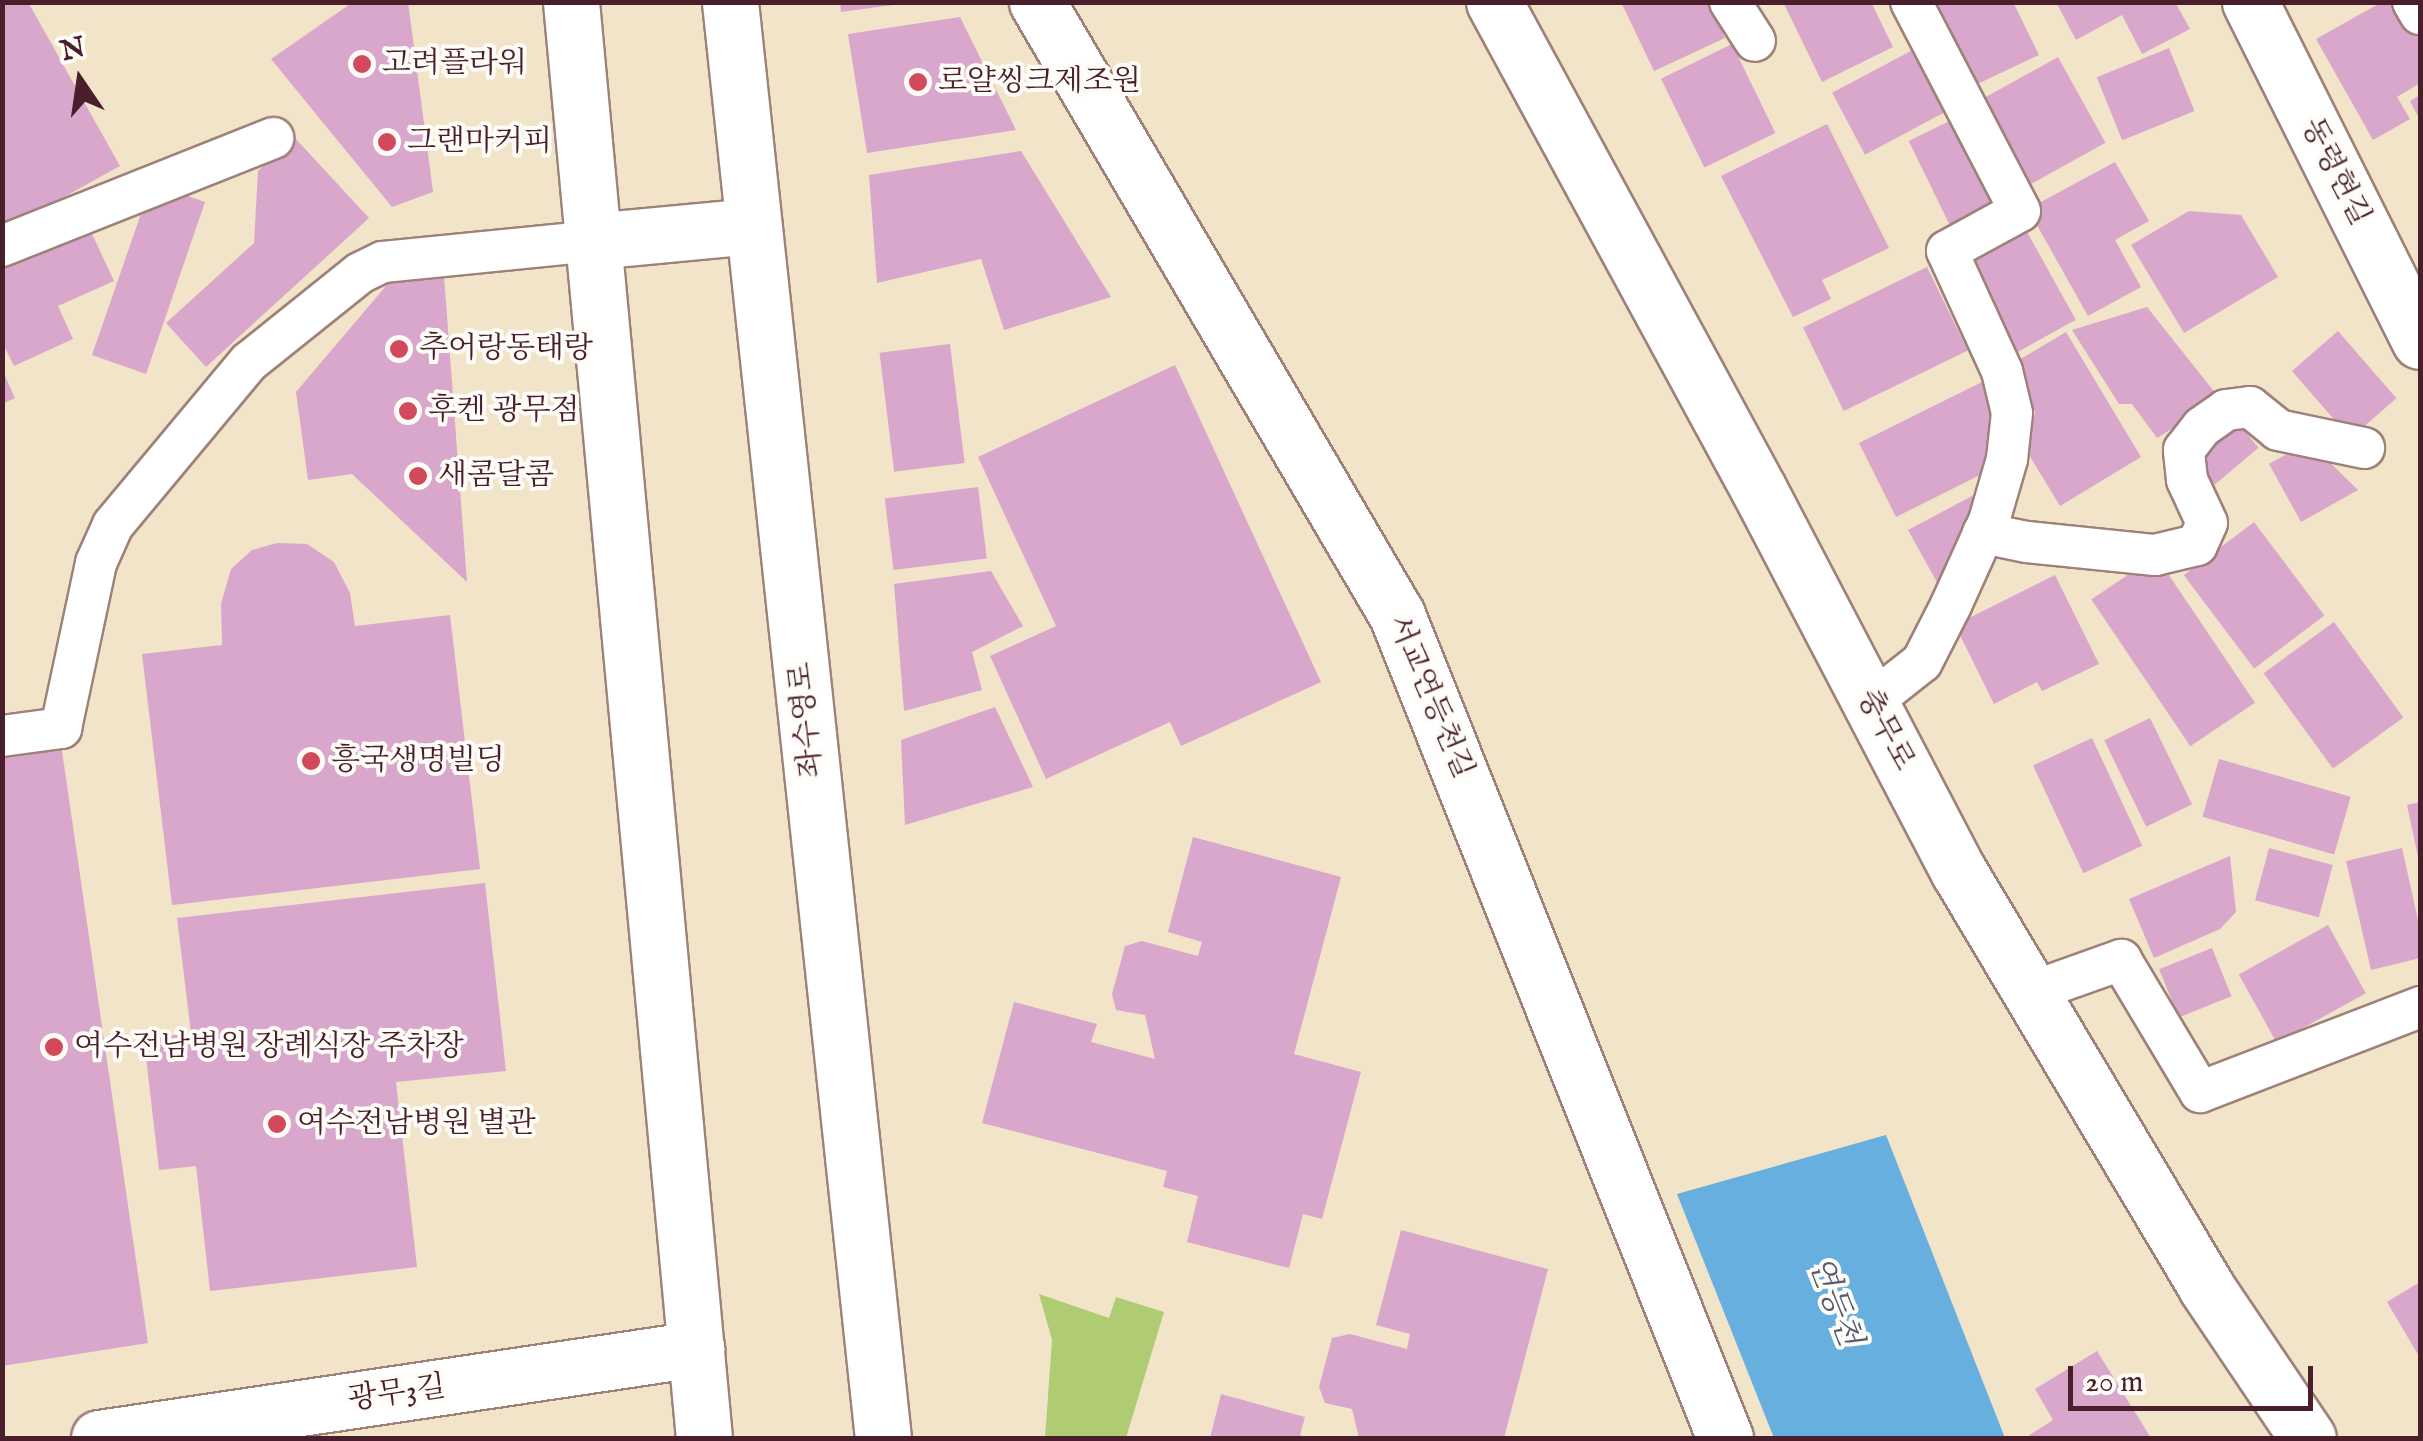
<!DOCTYPE html>
<meta charset="utf-8">
<style>
body{margin:0}
#map{position:relative;width:2423px;height:1441px;overflow:hidden;background:#f1e4c8;font-family:"IM FELL English","Noto Serif KR",serif}
div>[style]{position:absolute}
.green>*{inset:0;background:#b0cc73}
.water>*{inset:0;background:#67afde}
.building>*{inset:0;background:#d9a7cc;transform-origin:0 0}
.roads{filter:drop-shadow(2px 0 #9e827a) drop-shadow(-2px 0 #9e827a) drop-shadow(0 2px #9e827a) drop-shadow(0 -2px #9e827a)}
.lane>*{height:40px;margin:-20px;padding:0 20px;transform-origin:20px;border-radius:20px;background:#fff}
.street>*{height:55px;margin:-27.5px;padding:0 27.5px;transform-origin:27.5px;border-radius:27.5px;background:#fff}
.secondary>*{height:55px;margin:-27.5px;padding:0 27.5px;transform-origin:27.5px;border-radius:27.5px;background:#fff}
.primary>*{height:55px;margin:-27.5px;padding:0 27.5px;transform-origin:27.5px;border-radius:27.5px;background:#fff}
.dots>*{width:28px;height:28px;translate:-50% -50%;box-sizing:border-box;border:5px solid #fdfcf7;border-radius:50%}
span{translate:-50% -50%;white-space:nowrap;text-align:center;line-height:1.15;-webkit-text-stroke:8px #fdfcf7;paint-order:stroke}
.poi-label{font-size:30px;color:#4a1f2b}
.left{translate:0 -50%;text-align:left}
.street-label{font-size:30px;color:#4a1f2b}
.water-label{font-size:32px;color:#565973;font-style:italic}
.frame{position:absolute;inset:0;border:5px solid #4a1f2b;pointer-events:none}
.north{position:absolute;left:30px;top:30px;width:100px;height:100px;-webkit-text-stroke:8px #fdfcf7;paint-order:stroke;rotate:347deg;font-size:28px;font-weight:700;line-height:40px;text-align:center;color:#4a1f2b}
.north::after{content:'';display:block;margin:auto;width:35px;height:45px;background:#4a1f2b;clip-path:polygon(50% 0,100% 100%,50% 72%,0 100%)}
.scale{position:absolute;left:2068px;top:1366px;width:245px;height:45px;box-sizing:border-box;border:5px solid #4a1f2b;border-top:0;padding-left:12px;font-size:30px;line-height:35px;white-space:nowrap;color:#4a1f2b;-webkit-text-stroke:8px #fdfcf7;paint-order:stroke}
</style>
<div id="map">
<div class="green">
<i style="clip-path:polygon(1039px 1294px,1109px 1318px,1116px 1297px,1164px 1312px,1126px 1438px,1045px 1438px,1052px 1340px)"></i>
</div>
<div class="water">
<i style="clip-path:polygon(1886px 1135px,2005px 1438px,1774px 1438px,1677px 1194px)"></i>
</div>
<div class="building">
<i style="clip-path:polygon(2px 2px,28px 2px,120px 166px,8px 228px,2px 218px)"></i>
<i style="clip-path:polygon(353px 2px,408px 2px,433px 192px,392px 207px,271px 59px)"></i>
<i style="clip-path:polygon(840px 2px,893px 2px,893px 5px,841px 12px)"></i>
<i style="clip-path:polygon(1621px 2px,1708px 2px,1725px 38px,1654px 71px)"></i>
<i style="clip-path:polygon(1783px 2px,1871px 2px,1893px 47px,1822px 82px)"></i>
<i style="clip-path:polygon(1925px 2px,2013px 2px,2039px 55px,1967px 89px)"></i>
<i style="clip-path:polygon(2056px 2px,2175px 2px,2190px 29px,2142px 54px,2122px 15px,2076px 40px)"></i>
<i style="clip-path:polygon(2382px 2px,2403px 2px,2420px 34px,2420px 83px,2397px 97px,2410px 119px,2373px 140px,2316px 39px)"></i>
<i style="clip-path:polygon(960px 17px,1016px 130px,867px 153px,848px 34px)"></i>
<i style="left:1732px;top:44px;width:99px;height:79px;rotate:64deg"></i>
<i style="left:1924px;top:44px;width:70px;height:104px;rotate:62deg"></i>
<i style="left:2169px;top:48px;width:68px;height:78px;rotate:68deg"></i>
<i style="left:2058px;top:57px;width:98px;height:99px;rotate:61deg"></i>
<i style="clip-path:polygon(2420px 95px,2420px 120px,2410px 101px)"></i>
<i style="left:1968px;top:112px;width:102px;height:66px;rotate:64deg"></i>
<i style="clip-path:polygon(1827px 124px,1889px 248px,1822px 280px,1831px 299px,1793px 317px,1721px 176px)"></i>
<i style="clip-path:polygon(294px 137px,369px 218px,206px 367px,166px 323px,254px 243px,258px 171px)"></i>
<i style="clip-path:polygon(1021px 151px,1111px 297px,1004px 330px,981px 259px,877px 283px,869px 175px)"></i>
<i style="clip-path:polygon(2115px 162px,2149px 221px,2115px 240px,2141px 287px,2088px 316px,2028px 209px)"></i>
<i style="clip-path:polygon(174px 191px,205px 202px,146px 374px,92px 355px,144px 205px)"></i>
<i style="clip-path:polygon(2189px 211px,2241px 215px,2278px 277px,2184px 333px,2131px 245px)"></i>
<i style="left:2021px;top:221px;width:113px;height:73px;rotate:61deg"></i>
<i style="clip-path:polygon(87px 223px,114px 281px,58px 306px,73px 339px,14px 366px,2px 342px,2px 260px)"></i>
<i style="clip-path:polygon(443px 263px,467px 582px,352px 474px,308px 480px,296px 392px,402px 267px)"></i>
<i style="left:1927px;top:267px;width:93px;height:138px;rotate:64deg"></i>
<i style="clip-path:polygon(2147px 307px,2220px 399px,2157px 438px,2132px 404px,2119px 404px,2072px 330px)"></i>
<i style="left:2338px;top:331px;width:89px;height:61px;rotate:49deg"></i>
<i style="clip-path:polygon(2066px 332px,2141px 457px,2060px 506px,2028px 453px,2035px 412px,2007px 367px)"></i>
<i style="left:950px;top:344px;width:120px;height:71px;rotate:83deg"></i>
<i style="clip-path:polygon(1175px 365px,1321px 682px,1181px 746px,1170px 722px,1046px 779px,990px 656px,1056px 626px,978px 457px)"></i>
<i style="clip-path:polygon(2px 369px,15px 398px,2px 404px)"></i>
<i style="clip-path:polygon(1990px 378px,2000px 465px,1896px 517px,1859px 443px)"></i>
<i style="left:2236px;top:421px;width:35px;height:57px;rotate:50deg"></i>
<i style="clip-path:polygon(2309px 442px,2358px 490px,2301px 522px,2269px 464px)"></i>
<i style="left:978px;top:487px;width:72px;height:94px;rotate:83deg"></i>
<i style="clip-path:polygon(1987px 488px,1939px 586px,1908px 530px)"></i>
<i style="left:2254px;top:522px;width:117px;height:88px;rotate:53deg"></i>
<i style="clip-path:polygon(277px 543px,307px 544px,334px 562px,350px 593px,355px 626px,450px 615px,480px 869px,172px 905px,142px 654px,222px 645px,221px 604px,231px 569px,252px 550px)"></i>
<i style="left:2156px;top:556px;width:177px;height:78px;rotate:56deg"></i>
<i style="clip-path:polygon(991px 571px,1023px 626px,972px 652px,982px 690px,904px 711px,894px 584px)"></i>
<i style="clip-path:polygon(2055px 575px,2099px 664px,2042px 691px,2037px 682px,1994px 704px,1955px 625px)"></i>
<i style="left:2334px;top:622px;width:118px;height:87px;rotate:54deg"></i>
<i style="clip-path:polygon(995px 707px,1033px 787px,905px 825px,901px 740px)"></i>
<i style="left:2150px;top:718px;width:96px;height:51px;rotate:64deg"></i>
<i style="left:2092px;top:738px;width:119px;height:65px;rotate:65deg"></i>
<i style="clip-path:polygon(61px 744px,148px 1343px,2px 1366px,2px 752px)"></i>
<i style="left:2219px;top:759px;width:137px;height:60px;rotate:16deg"></i>
<i style="clip-path:polygon(2420px 802px,2420px 862px,2419px 862px,2407px 805px)"></i>
<i style="clip-path:polygon(1193px 837px,1341px 877px,1294px 1054px,1361px 1072px,1322px 1219px,1303px 1214px,1289px 1268px,1187px 1242px,1198px 1196px,1163px 1187px,1167px 1171px,982px 1123px,1014px 1002px,1097px 1024px,1091px 1042px,1155px 1059px,1145px 1015px,1116px 1010px,1112px 994px,1125px 946px,1142px 941px,1198px 956px,1202px 942px,1168px 932px)"></i>
<i style="left:2269px;top:848px;width:66px;height:54px;rotate:15deg"></i>
<i style="clip-path:polygon(2402px 848px,2420px 929px,2420px 958px,2371px 970px,2346px 861px)"></i>
<i style="clip-path:polygon(2230px 856px,2236px 912px,2220px 929px,2154px 958px,2129px 899px)"></i>
<i style="clip-path:polygon(485px 883px,506px 1071px,396px 1082px,417px 1267px,210px 1291px,196px 1166px,159px 1170px,144px 1039px,191px 1033px,177px 918px)"></i>
<i style="left:2328px;top:925px;width:78px;height:102px;rotate:61deg"></i>
<i style="left:2212px;top:948px;width:52px;height:57px;rotate:68deg"></i>
<i style="clip-path:polygon(1401px 1230px,1548px 1269px,1504px 1438px,1359px 1438px,1352px 1409px,1325px 1403px,1319px 1387px,1332px 1338px,1350px 1334px,1407px 1349px,1410px 1334px,1376px 1325px)"></i>
<i style="clip-path:polygon(2420px 1282px,2420px 1358px,2387px 1302px)"></i>
<i style="clip-path:polygon(2097px 1351px,2151px 1438px,2025px 1438px,2053px 1420px,2035px 1389px)"></i>
<i style="clip-path:polygon(1221px 1394px,1305px 1417px,1300px 1435px,1309px 1438px,1210px 1438px)"></i>
</div>
<div class="roads">
<div class="lane">
<i style="left:1730px;top:2px;width:46px;rotate:57.3deg"></i>
<i style="left:2413px;top:2px;width:14px;rotate:60deg"></i>
<i style="left:2px;top:246px;width:292px;rotate:-21.7deg"></i>
<i style="left:1983px;top:533px;width:45px;rotate:11.6deg"></i>
<i style="left:2027px;top:542px;width:129px;rotate:5.8deg"></i>
<i style="left:2155px;top:555px;width:43px;rotate:-13.4deg"></i>
<i style="left:2197px;top:545px;width:24px;rotate:-66deg"></i>
<i style="left:2207px;top:523px;width:47px;rotate:-114.9deg"></i>
<i style="left:2187px;top:480px;width:30px;rotate:-96deg"></i>
<i style="left:2184px;top:450px;width:29px;rotate:-52deg"></i>
<i style="left:2202px;top:427px;width:29px;rotate:-35deg"></i>
<i style="left:2226px;top:410px;width:24px;rotate:-7deg"></i>
<i style="left:2250px;top:407px;width:36px;rotate:39deg"></i>
<i style="left:2278px;top:430px;width:88px;rotate:11.8deg"></i>
<i style="left:1870px;top:703px;width:66px;rotate:-38.3deg"></i>
<i style="left:1922px;top:662px;width:64px;rotate:-63deg"></i>
<i style="left:1951px;top:605px;width:92px;rotate:-65.7deg"></i>
<i style="left:1989px;top:521px;width:65px;rotate:-73.8deg"></i>
<i style="left:2007px;top:459px;width:46px;rotate:-83.8deg"></i>
<i style="left:2012px;top:413px;width:43px;rotate:-103.4deg"></i>
<i style="left:2002px;top:371px;width:132px;rotate:-114.6deg"></i>
<i style="left:1947px;top:251px;width:83px;rotate:-28.7deg"></i>
<i style="left:2020px;top:211px;width:236px;rotate:-117.5deg"></i>
<i style="left:2px;top:736px;width:60px;rotate:-7.7deg"></i>
<i style="left:61px;top:728px;width:169px;rotate:-78deg"></i>
<i style="left:96px;top:563px;width:42px;rotate:-65.9deg"></i>
<i style="left:113px;top:525px;width:212px;rotate:-50.2deg"></i>
<i style="left:249px;top:362px;width:142px;rotate:-38.7deg"></i>
<i style="left:360px;top:273px;width:25px;rotate:-26deg"></i>
<i style="left:383px;top:262px;width:211px;rotate:-5.7deg"></i>
<i style="left:2031px;top:992px;width:96px;rotate:-19.6deg"></i>
<i style="left:2121px;top:960px;width:154px;rotate:59.1deg"></i>
<i style="left:2200px;top:1092px;width:236px;rotate:-21.1deg"></i>
</div>
<div class="street">
<i style="left:1037px;top:2px;width:711px;rotate:59.58deg"></i>
<i style="left:1397px;top:615px;width:886px;rotate:68.27deg"></i>
<i style="left:2250px;top:2px;width:379px;rotate:63.4deg"></i>
<i style="left:99px;top:1438px;width:604px;rotate:-8.48deg"></i>
</div>
<div class="secondary">
<i style="left:1494px;top:2px;width:555px;rotate:61.5deg"></i>
<i style="left:1759px;top:490px;width:431px;rotate:62.4deg"></i>
<i style="left:1959px;top:872px;width:483px;rotate:59.2deg"></i>
<i style="left:2206px;top:1287px;width:182px;rotate:56deg"></i>
</div>
<div class="primary">
<i style="left:571px;top:2px;width:1442px;rotate:84.71deg"></i>
<i style="left:730px;top:2px;width:1444px;rotate:83.92deg"></i>
<i style="left:593px;top:241px;width:161px;rotate:-5.4deg"></i>
</div>
</div>
<div class="dots">
<i style="left:362px;top:64px;background:#d1495b"></i>
<i style="left:918px;top:82px;background:#d1495b"></i>
<i style="left:387px;top:142px;background:#d1495b"></i>
<i style="left:399px;top:349px;background:#d1495b"></i>
<i style="left:408px;top:411px;background:#d1495b"></i>
<i style="left:418px;top:476px;background:#d1495b"></i>
<i style="left:311px;top:761px;background:#d1495b"></i>
<i style="left:54px;top:1047px;background:#d1495b"></i>
<i style="left:277px;top:1124px;background:#d1495b"></i>
</div>
<div class="poi-label">
<span class="left" style="left:382px;top:64px">고려플라워</span>
<span class="left" style="left:938px;top:82px">로얄씽크제조원</span>
<span class="left" style="left:407px;top:142px">그랜마커피</span>
<span class="left" style="left:419px;top:349px">추어랑동태랑</span>
<span class="left" style="left:428px;top:411px">후켄 광무점</span>
<span class="left" style="left:438px;top:476px">새콤달콤</span>
<span class="left" style="left:331px;top:761px">흥국생명빌딩</span>
<span class="left" style="left:74px;top:1047px">여수전남병원 장례식장 주차장</span>
<span class="left" style="left:297px;top:1124px">여수전남병원 별관</span>
</div>
<div class="street-label">
<span style="left:2335px;top:172px;rotate:63deg">동령현길</span>
<span style="left:1430px;top:697px;rotate:67deg">서교연등천길</span>
<span style="left:807px;top:720px;rotate:-96deg">좌수영로</span>
<span style="left:1885px;top:730px;rotate:62deg">충무로</span>
<span style="left:397px;top:1394px;rotate:-8deg">광무3길</span>
</div>
<div class="water-label">
<span style="left:1833px;top:1302px;rotate:69deg">연등천</span>
</div>
<div class="frame"></div>
<div class="north">N</div>
<div class="scale">20 m</div>
</div>
